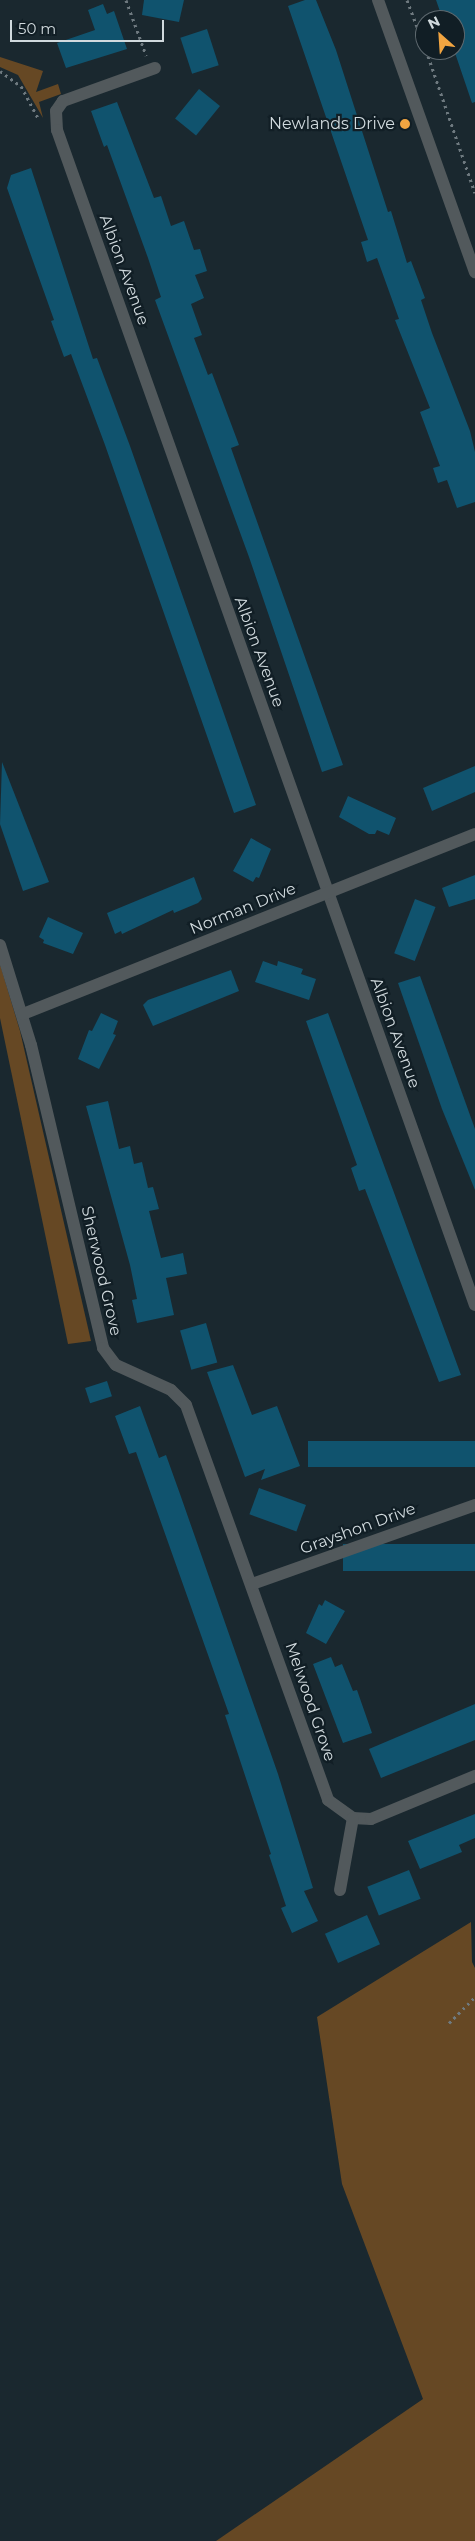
<!DOCTYPE html>
<style>
body{margin:0}
#map{position:relative;width:475px;height:2541px;overflow:hidden;background:#1a282f;font-family:Montserrat,sans-serif}
div>[style]{position:absolute}
.green>*{inset:0;background:#664824}
.building>*{inset:0;background:#10536e;transform-origin:0 0}
.path>*{height:3px;margin-top:-1.5px;transform-origin:0;background:repeating-linear-gradient(90deg,#6f7a80 0 2.5px,transparent 0 6.5px)}
.minor>*{height:12px;margin:-6px;padding:0 6px;transform-origin:6px;border-radius:6px;background:#52595c}
.dots>*{width:14px;height:14px;translate:-50% -50%;box-sizing:border-box;border:2px solid #111e25;border-radius:50%}
span{translate:-50% -50%;white-space:nowrap;text-align:center;line-height:1.15;-webkit-text-stroke:4.5px #111e25;paint-order:stroke}
.poi-label{font-size:16px;color:#d1dade}
.right{translate:-100% -50%;text-align:right}
.street-label{font-size:16px;color:#d1dade}
.north{position:absolute;left:415px;top:10px;width:50px;height:50px;box-sizing:border-box;background:#111e25;border:1px solid #5e696f;border-radius:50%;rotate:334deg;font-size:14px;font-weight:700;line-height:20px;text-align:center;color:#d1dade}
.north::after{content:'';display:block;margin:auto;width:18px;height:22px;background:#f2a541;clip-path:polygon(50% 0,100% 100%,50% 72%,0 100%)}
.scale{position:absolute;left:10px;top:20px;width:154px;height:22px;box-sizing:border-box;border:2px solid #d1dade;border-top:0;padding-left:6px;font-size:15px;line-height:18px;white-space:nowrap;color:#d1dade;-webkit-text-stroke:4px #111e25;paint-order:stroke}
</style>
<div id="map">
<div class="green">
<i style="clip-path:polygon(0 57px,43px 71px,36px 92px,58px 84px,61px 94px,39px 102px,43px 118px,18px 75px,0 67px)"></i>
<i style="clip-path:polygon(0 964px,20px 1031px,91px 1341px,68px 1344px,0 1018px)"></i>
<i style="clip-path:polygon(471px 1922px,472px 1962px,475px 1968px,475px 2541px,216px 2541px,423px 2399px,342px 2184px,317px 2017px)"></i>
</div>
<div class="building">
<i style="clip-path:polygon(144px 0,184px 0,179px 22px,142px 15px)"></i>
<i style="clip-path:polygon(305px 0,316px 0,336px 50px,388px 212px,391px 211px,407px 263px,411px 261px,425px 298px,421px 300px,432px 333px,470px 431px,475px 452px,475px 502px,457px 508px,447px 480px,438px 483px,433px 468px,440px 466px,420px 412px,430px 408px,395px 320px,399px 319px,377px 258px,367px 262px,361px 242px,368px 240px,288px 6px)"></i>
<i style="clip-path:polygon(436px 0,475px 0,475px 102px,472px 103px,454px 50px,455px 20px,443px 20px)"></i>
<i style="clip-path:polygon(103px 4px,107px 14px,114px 11px,127px 49px,66px 68px,57px 43px,95px 30px,88px 10px)"></i>
<i style="left:207px;top:29px;width:38px;height:28px;rotate:72deg"></i>
<i style="left:199px;top:89px;width:27px;height:38px;rotate:39deg"></i>
<i style="clip-path:polygon(117px 102px,154px 198px,161px 196px,171px 226px,184px 221px,194px 250px,200px 249px,207px 271px,195px 275px,204px 298px,191px 304px,202px 335px,194px 338px,208px 375px,212px 373px,239px 445px,231px 448px,343px 765px,322px 772px,249px 557px,155px 300px,161px 297px,148px 258px,107px 145px,104px 147px,91px 111px)"></i>
<i style="clip-path:polygon(31px 168px,93px 359px,97px 358px,130px 446px,256px 805px,234px 813px,105px 445px,71px 354px,64px 357px,51px 321px,54px 320px,7px 188px,11px 175px)"></i>
<i style="clip-path:polygon(2px 762px,49px 882px,23px 891px,0 824px)"></i>
<i style="clip-path:polygon(475px 766px,475px 792px,432px 811px,423px 788px)"></i>
<i style="clip-path:polygon(348px 796px,396px 818px,389px 835px,377px 830px,375px 834px,369px 834px,339px 817px)"></i>
<i style="clip-path:polygon(251px 838px,271px 849px,259px 878px,256px 877px,253px 882px,233px 871px)"></i>
<i style="clip-path:polygon(475px 875px,475px 899px,449px 907px,442px 888px)"></i>
<i style="clip-path:polygon(194px 877px,202px 899px,198px 903px,174px 913px,173px 910px,122px 934px,121px 931px,115px 934px,107px 913px)"></i>
<i style="left:415px;top:899px;width:22px;height:58px;rotate:21deg"></i>
<i style="clip-path:polygon(48px 917px,83px 933px,73px 954px,43px 943px,44px 940px,39px 937px)"></i>
<i style="clip-path:polygon(263px 961px,277px 966px,278px 961px,303px 969px,301px 974px,316px 979px,309px 1000px,255px 982px)"></i>
<i style="clip-path:polygon(231px 970px,239px 991px,153px 1026px,143px 1005px,148px 1000px)"></i>
<i style="clip-path:polygon(420px 976px,475px 1129px,475px 1190px,442px 1109px,398px 983px)"></i>
<i style="clip-path:polygon(101px 1013px,118px 1021px,113px 1034px,116px 1035px,99px 1069px,78px 1059px,89px 1030px,92px 1031px)"></i>
<i style="clip-path:polygon(328px 1013px,461px 1375px,439px 1382px,365px 1189px,359px 1191px,351px 1168px,357px 1165px,306px 1021px)"></i>
<i style="clip-path:polygon(108px 1101px,119px 1149px,130px 1146px,134px 1164px,142px 1162px,148px 1188px,153px 1187px,159px 1209px,149px 1211px,161px 1258px,183px 1253px,187px 1274px,166px 1278px,174px 1315px,137px 1323px,132px 1300px,137px 1299px,130px 1265px,86px 1106px)"></i>
<i style="left:206px;top:1323px;width:41px;height:27px;rotate:74deg"></i>
<i style="clip-path:polygon(233px 1365px,252px 1415px,277px 1406px,300px 1466px,261px 1480px,265px 1469px,245px 1477px,207px 1372px)"></i>
<i style="left:107px;top:1381px;width:16px;height:23px;rotate:72deg"></i>
<i style="clip-path:polygon(140px 1406px,159px 1458px,166px 1455px,180px 1494px,278px 1774px,313px 1888px,304px 1891px,318px 1921px,292px 1933px,281px 1908px,286px 1906px,269px 1855px,271px 1854px,225px 1715px,229px 1714px,136px 1452px,129px 1454px,115px 1416px)"></i>
<i style="left:475px;top:1441px;width:26px;height:167px;rotate:90deg"></i>
<i style="left:259px;top:1488px;width:50px;height:28px;rotate:20deg"></i>
<i style="left:475px;top:1544px;width:27px;height:132px;rotate:90deg"></i>
<i style="clip-path:polygon(325px 1600px,345px 1611px,326px 1644px,306px 1633px,319px 1604px,322px 1606px)"></i>
<i style="clip-path:polygon(331px 1657px,335px 1667px,342px 1664px,353px 1691px,357px 1690px,372px 1733px,343px 1743px,313px 1664px)"></i>
<i style="clip-path:polygon(475px 1704px,475px 1740px,381px 1778px,369px 1749px)"></i>
<i style="clip-path:polygon(475px 1814px,475px 1838px,459px 1845px,462px 1852px,420px 1869px,408px 1841px)"></i>
<i style="left:409px;top:1870px;width:31px;height:45px;rotate:68deg"></i>
<i style="left:367px;top:1915px;width:32px;height:46px;rotate:66deg"></i>
</div>
<div class="path">
<i style="left:126px;top:0;width:59px;rotate:70deg"></i>
<i style="left:407px;top:0;width:51px;rotate:69.4deg"></i>
<i style="left:426px;top:50px;width:151px;rotate:71.1deg"></i>
<i style="left:0;top:71px;width:26px;rotate:36deg"></i>
<i style="left:21px;top:86px;width:38px;rotate:62deg"></i>
<i style="left:449px;top:2023px;width:37px;rotate:-45deg"></i>
</div>
<div class="minor">
<i style="left:378px;top:0;width:289px;rotate:70.4deg"></i>
<i style="left:155px;top:68px;width:98px;rotate:160.3deg"></i>
<i style="left:63px;top:101px;width:12px;rotate:125deg"></i>
<i style="left:56px;top:111px;width:19px;rotate:87deg"></i>
<i style="left:57px;top:130px;width:1247px;rotate:70.42deg"></i>
<i style="left:0;top:945px;width:105px;rotate:72.8deg"></i>
<i style="left:31px;top:1045px;width:311px;rotate:76.6deg"></i>
<i style="left:103px;top:1348px;width:21px;rotate:53deg"></i>
<i style="left:116px;top:1365px;width:60px;rotate:24.4deg"></i>
<i style="left:171px;top:1390px;width:21px;rotate:45deg"></i>
<i style="left:186px;top:1405px;width:420px;rotate:70.2deg"></i>
<i style="left:328px;top:1800px;width:31px;rotate:36deg"></i>
<i style="left:353px;top:1818px;width:18px;rotate:3deg"></i>
<i style="left:371px;top:1819px;width:113px;rotate:-22.5deg"></i>
<i style="left:23px;top:1014px;width:487px;rotate:-21.7deg"></i>
<i style="left:252px;top:1584px;width:237px;rotate:-19.5deg"></i>
<i style="left:340px;top:1890px;width:73px;rotate:-79.8deg"></i>
</div>
<div class="dots">
<i style="left:405px;top:124px;background:#f2a541"></i>
</div>
<div class="poi-label">
<span class="right" style="left:395px;top:124px">Newlands Drive</span>
</div>
<div class="street-label">
<span style="left:124px;top:270px;rotate:70deg">Albion Avenue</span>
<span style="left:259px;top:652px;rotate:70deg">Albion Avenue</span>
<span style="left:243px;top:909px;rotate:-22deg">Norman Drive</span>
<span style="left:395px;top:1033px;rotate:70deg">Albion Avenue</span>
<span style="left:101px;top:1271px;rotate:77deg">Sherwood Grove</span>
<span style="left:358px;top:1529px;rotate:-20deg">Grayshon Drive</span>
<span style="left:310px;top:1702px;rotate:71deg">Melwood Grove</span>
</div>
<div class="north">N</div>
<div class="scale">50 m</div>
</div>
